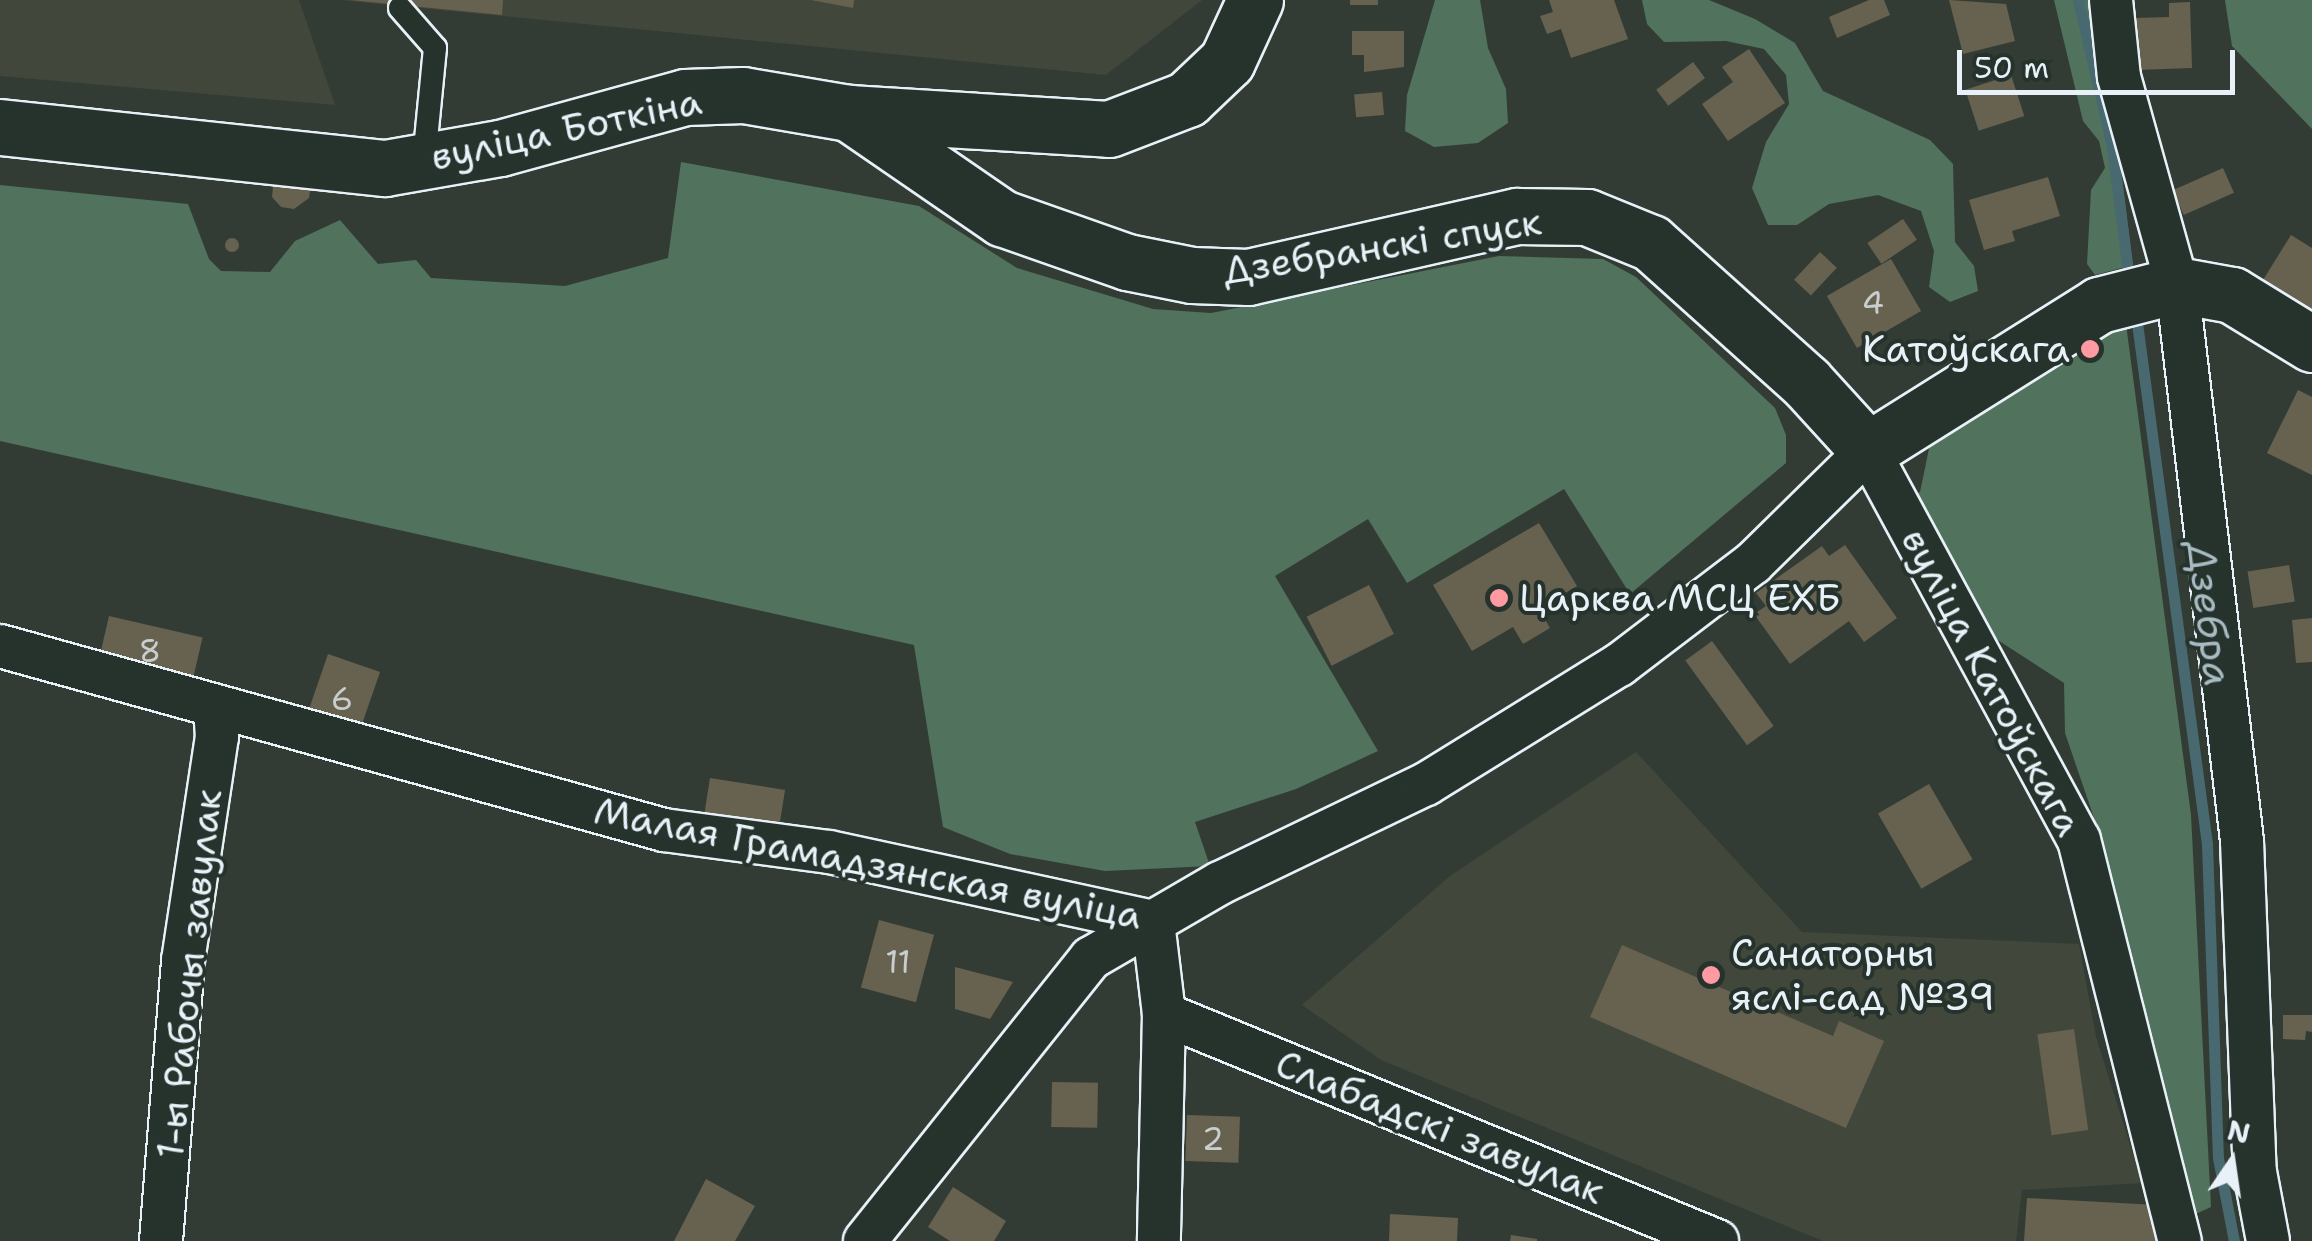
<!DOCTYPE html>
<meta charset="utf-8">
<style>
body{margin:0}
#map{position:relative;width:2312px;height:1241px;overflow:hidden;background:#333c34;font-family:"Shantell Sans",sans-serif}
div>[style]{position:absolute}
.built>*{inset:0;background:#42473c}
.green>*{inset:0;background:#51725c}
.stream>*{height:11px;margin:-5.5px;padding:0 5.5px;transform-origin:5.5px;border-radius:5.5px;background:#496970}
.building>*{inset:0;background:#66624f;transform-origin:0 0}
.round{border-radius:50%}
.roads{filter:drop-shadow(2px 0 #e8f1f8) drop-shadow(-2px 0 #e8f1f8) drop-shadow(0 2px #e8f1f8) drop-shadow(0 -2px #e8f1f8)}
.lane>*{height:22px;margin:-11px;padding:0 11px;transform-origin:11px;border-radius:11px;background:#26332d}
.street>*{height:42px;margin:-21px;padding:0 21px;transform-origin:21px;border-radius:21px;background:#26332d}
.secondary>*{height:55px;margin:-27.5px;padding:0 27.5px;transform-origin:27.5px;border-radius:27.5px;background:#26332d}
.dots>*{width:28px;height:28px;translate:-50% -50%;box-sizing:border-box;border:5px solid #26332d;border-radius:50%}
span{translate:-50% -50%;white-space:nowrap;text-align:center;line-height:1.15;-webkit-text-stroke:8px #26332d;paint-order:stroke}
.number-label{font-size:32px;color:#c8cdce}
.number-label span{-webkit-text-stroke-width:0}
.street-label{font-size:38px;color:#e8f1f8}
.poi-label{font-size:38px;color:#e8f1f8}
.right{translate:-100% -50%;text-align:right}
.left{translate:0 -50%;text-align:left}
.water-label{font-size:40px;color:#a8bbc2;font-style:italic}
.north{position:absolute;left:2182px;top:1111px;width:100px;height:100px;-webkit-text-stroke:8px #26332d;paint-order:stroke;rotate:13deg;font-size:28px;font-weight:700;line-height:40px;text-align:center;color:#e8f1f8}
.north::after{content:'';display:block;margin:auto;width:35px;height:45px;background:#e8f1f8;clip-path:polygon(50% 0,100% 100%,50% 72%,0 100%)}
.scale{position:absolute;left:1957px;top:50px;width:278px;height:45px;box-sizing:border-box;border:5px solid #e8f1f8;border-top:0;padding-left:12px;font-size:30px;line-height:35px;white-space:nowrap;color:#e8f1f8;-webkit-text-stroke:8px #26332d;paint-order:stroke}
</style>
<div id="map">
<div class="built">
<i style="clip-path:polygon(0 0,299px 0,335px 105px,0 76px)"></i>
<i style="clip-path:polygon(339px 0,1202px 0,1106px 75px)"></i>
<i style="clip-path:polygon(1636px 752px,1802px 932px,2079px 944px,2096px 1037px,2142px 1183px,2022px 1190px,2016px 1241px,1823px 1241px,1381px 1060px,1302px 1005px,1450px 876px)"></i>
</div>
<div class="green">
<i style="clip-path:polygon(1435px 0,1480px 0,1488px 48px,1506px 89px,1508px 123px,1478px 143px,1434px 147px,1405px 131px,1407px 95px)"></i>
<i style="clip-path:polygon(1642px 0,1709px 0,1755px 19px,1795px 43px,1823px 91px,1930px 140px,1953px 164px,1955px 242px,1974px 266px,1978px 291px,1950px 302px,1929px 287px,1934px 251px,1921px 211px,1878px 195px,1829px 204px,1797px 225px,1768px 225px,1752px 188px,1766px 142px,1789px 104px,1786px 75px,1764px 49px,1726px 41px,1664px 42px,1647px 24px)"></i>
<i style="clip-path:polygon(2054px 0,2099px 0,2133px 265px,2095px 275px,2087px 264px,2091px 190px,2105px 168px,2099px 141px,2083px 121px)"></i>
<i style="clip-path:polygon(2225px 0,2312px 0,2312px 129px,2232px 46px)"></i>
<i style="clip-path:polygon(681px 162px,919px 206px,1017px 268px,1153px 309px,1211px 313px,1499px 256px,1603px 259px,1636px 277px,1775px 408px,1786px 435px,1786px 463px,1630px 594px,1564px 489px,1407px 583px,1368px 519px,1275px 576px,1378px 751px,1296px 789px,1195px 822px,1210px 866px,1105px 871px,1010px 854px,943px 827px,914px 645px,0 441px,0 185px,188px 204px,209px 259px,221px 271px,270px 272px,295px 241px,340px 220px,378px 264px,416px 260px,431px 278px,565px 286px,668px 258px)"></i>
<i style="clip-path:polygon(2126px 324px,2191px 815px,2211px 1207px,2191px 1216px,2106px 853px,2065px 733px,2064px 683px,1973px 624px,1913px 495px,1920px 492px,1931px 439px,2110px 326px)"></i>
</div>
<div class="stream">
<i style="left:2078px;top:0;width:150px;rotate:76.9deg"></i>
<i style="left:2112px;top:146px;width:136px;rotate:82.8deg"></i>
<i style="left:2135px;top:308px;width:541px;rotate:82.35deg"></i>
<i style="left:2207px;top:844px;width:314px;rotate:88deg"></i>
<i style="left:2218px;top:1158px;width:85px;rotate:79.1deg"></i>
</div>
<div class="building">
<i style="clip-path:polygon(350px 0,503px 0,502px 15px)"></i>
<i style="clip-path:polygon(811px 0,854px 0,853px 8px)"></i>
<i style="left:1350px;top:0;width:28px;height:5px"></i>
<i style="clip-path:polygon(1549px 0,1614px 0,1628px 39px,1571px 58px,1561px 29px,1547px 34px,1540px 16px,1553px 12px)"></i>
<i style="clip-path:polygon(1869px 0,1884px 0,1890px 15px,1837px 38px,1829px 17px)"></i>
<i style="clip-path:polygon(1949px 0,2006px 4px,2015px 41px,1963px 54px)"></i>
<i style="clip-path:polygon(2190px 2px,2192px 68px,2137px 70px,2135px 18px,2169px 17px,2169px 3px)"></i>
<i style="clip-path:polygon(1352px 31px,1404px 31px,1404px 67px,1364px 72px,1364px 55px,1352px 55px)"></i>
<i style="clip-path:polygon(1749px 49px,1785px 103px,1728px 141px,1702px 104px,1733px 82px,1722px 67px)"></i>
<i style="left:1693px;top:62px;width:20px;height:46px;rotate:53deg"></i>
<i style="left:2011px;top:75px;width:43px;height:48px;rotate:72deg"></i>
<i style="left:1382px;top:92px;width:23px;height:28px;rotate:85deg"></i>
<i style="left:2223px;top:168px;width:27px;height:55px;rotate:66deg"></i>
<i style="clip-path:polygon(274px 177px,311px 184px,309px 198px,294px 209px,281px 207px,272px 197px)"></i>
<i style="clip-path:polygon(2048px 177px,2060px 216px,2012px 231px,2015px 241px,1984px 250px,1969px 200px)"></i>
<i style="left:1903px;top:219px;width:25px;height:43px;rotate:56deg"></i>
<i style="clip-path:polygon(2291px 235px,2312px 248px,2312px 310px,2263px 280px)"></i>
<i class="round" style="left:225px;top:238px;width:14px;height:14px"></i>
<i style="left:1820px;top:252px;width:23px;height:38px;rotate:43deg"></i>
<i style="left:1891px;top:259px;width:60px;height:74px;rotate:60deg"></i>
<i style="clip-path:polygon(2298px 390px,2312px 397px,2312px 475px,2267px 453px)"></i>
<i style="clip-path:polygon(1539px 523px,1577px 586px,1539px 609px,1550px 628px,1523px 644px,1513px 627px,1472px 651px,1433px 585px)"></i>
<i style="clip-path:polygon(1845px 545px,1897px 618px,1864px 642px,1849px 621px,1790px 664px,1754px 614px,1766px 606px,1756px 593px,1822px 546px,1829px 556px)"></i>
<i style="left:2289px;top:565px;width:37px;height:42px;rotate:81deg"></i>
<i style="left:1369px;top:585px;width:55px;height:70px;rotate:63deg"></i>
<i style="left:109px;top:616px;width:96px;height:48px;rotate:13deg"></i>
<i style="clip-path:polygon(2312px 618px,2312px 662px,2296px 663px,2292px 620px)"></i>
<i style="left:1712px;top:641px;width:105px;height:33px;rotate:54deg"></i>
<i style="left:328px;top:654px;width:55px;height:76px;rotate:19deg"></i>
<i style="left:710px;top:778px;width:76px;height:36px;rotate:9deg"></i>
<i style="left:1929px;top:784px;width:87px;height:59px;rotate:60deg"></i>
<i style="left:879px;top:920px;width:57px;height:70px;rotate:15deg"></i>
<i style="clip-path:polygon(1622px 945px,1833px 1036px,1839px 1021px,1884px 1041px,1846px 1128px,1590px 1017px)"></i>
<i style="clip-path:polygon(955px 967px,1013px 982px,990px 1019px,955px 1009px)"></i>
<i style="clip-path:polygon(2283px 1015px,2312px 1015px,2312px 1032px,2306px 1031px,2305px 1040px,2283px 1039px)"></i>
<i style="left:2074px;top:1029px;width:102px;height:37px;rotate:82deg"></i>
<i style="left:1052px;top:1082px;width:46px;height:45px;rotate:1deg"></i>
<i style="left:1187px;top:1115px;width:53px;height:46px;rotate:2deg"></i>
<i style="clip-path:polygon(706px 1179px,755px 1206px,735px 1241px,674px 1241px)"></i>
<i style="clip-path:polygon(953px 1187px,1006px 1221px,994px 1241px,950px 1241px,928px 1227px)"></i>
<i style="clip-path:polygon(2027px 1198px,2157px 1205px,2156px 1241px,2024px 1241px)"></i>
<i style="clip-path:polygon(1390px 1214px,1458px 1218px,1457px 1241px,1389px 1241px)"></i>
<i style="clip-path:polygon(1511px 1235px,1537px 1239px,1537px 1241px,1510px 1241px)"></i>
</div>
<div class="roads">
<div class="lane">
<i style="left:400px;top:8px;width:53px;rotate:48.8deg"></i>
<i style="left:435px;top:48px;width:114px;rotate:95.6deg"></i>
</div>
<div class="street">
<i style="left:2111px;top:0;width:77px;rotate:84.1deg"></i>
<i style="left:2119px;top:77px;width:216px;rotate:74.4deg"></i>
<i style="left:2177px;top:285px;width:560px;rotate:83.33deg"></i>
<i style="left:2242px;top:841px;width:331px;rotate:87.8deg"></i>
<i style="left:2255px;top:1172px;width:70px;rotate:79.3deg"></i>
<i style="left:0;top:646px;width:689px;rotate:15.49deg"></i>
<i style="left:664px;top:830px;width:166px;rotate:7.6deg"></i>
<i style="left:829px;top:852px;width:331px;rotate:12.2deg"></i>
<i style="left:1153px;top:922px;width:93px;rotate:83.2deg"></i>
<i style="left:1164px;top:1014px;width:227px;rotate:91.3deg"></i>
<i style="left:1164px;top:1014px;width:598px;rotate:22.32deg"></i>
<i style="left:161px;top:1241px;width:281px;rotate:-85.5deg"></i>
<i style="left:183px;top:961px;width:227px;rotate:-81.4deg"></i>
<i style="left:217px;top:737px;width:30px;rotate:-94deg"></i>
<i style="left:865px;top:1241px;width:362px;rotate:-51.4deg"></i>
<i style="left:1091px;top:958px;width:149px;rotate:-30.2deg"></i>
<i style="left:1220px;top:883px;width:229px;rotate:-25.7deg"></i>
<i style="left:1426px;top:784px;width:227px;rotate:-31.7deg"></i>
<i style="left:1619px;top:665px;width:168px;rotate:-37.3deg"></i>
<i style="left:1753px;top:563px;width:161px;rotate:-44.5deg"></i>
<i style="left:1868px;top:450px;width:443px;rotate:61.6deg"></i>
<i style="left:2079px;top:840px;width:414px;rotate:75.9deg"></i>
</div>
<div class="secondary">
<i style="left:849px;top:113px;width:186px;rotate:34.5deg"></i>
<i style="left:1002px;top:218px;width:133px;rotate:19.4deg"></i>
<i style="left:1127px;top:262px;width:66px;rotate:11.3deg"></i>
<i style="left:1192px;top:275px;width:56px;rotate:2deg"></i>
<i style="left:1248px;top:277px;width:276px;rotate:-12.8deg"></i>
<i style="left:1517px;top:216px;width:70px;rotate:0.8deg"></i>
<i style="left:1587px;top:217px;width:69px;rotate:22.1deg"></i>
<i style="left:1651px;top:243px;width:208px;rotate:41.9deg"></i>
<i style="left:1806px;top:382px;width:92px;rotate:47.6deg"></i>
<i style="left:1868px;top:450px;width:273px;rotate:-32.1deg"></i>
<i style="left:2099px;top:305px;width:81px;rotate:-14.4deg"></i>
<i style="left:2177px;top:285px;width:56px;rotate:10.3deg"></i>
<i style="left:2232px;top:295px;width:94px;rotate:31.5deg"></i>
<i style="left:0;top:127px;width:387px;rotate:6.1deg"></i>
<i style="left:385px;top:168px;width:117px;rotate:-9.9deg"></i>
<i style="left:500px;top:148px;width:192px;rotate:-15.4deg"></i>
<i style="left:685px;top:97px;width:58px;rotate:-2deg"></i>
<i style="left:743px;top:95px;width:108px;rotate:9.6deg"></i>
<i style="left:849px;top:113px;width:260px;rotate:3.5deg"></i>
<i style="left:1109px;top:129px;width:84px;rotate:-21deg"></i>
<i style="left:1187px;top:99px;width:55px;rotate:-43.5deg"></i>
<i style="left:1227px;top:61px;width:67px;rotate:-65.3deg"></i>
</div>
</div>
<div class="dots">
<i style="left:2090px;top:349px;background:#ff9aa2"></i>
<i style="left:1499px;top:598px;background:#ff9aa2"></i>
<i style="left:1711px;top:975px;background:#ff9aa2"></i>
</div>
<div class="number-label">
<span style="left:1873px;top:303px">4</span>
<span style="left:150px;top:651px">8</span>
<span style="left:342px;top:699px">6</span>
<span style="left:898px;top:962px">11</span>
<span style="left:1213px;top:1139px">2</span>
</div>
<div class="street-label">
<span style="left:566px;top:129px;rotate:-12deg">вуліца Боткіна</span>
<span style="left:1382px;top:246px;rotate:-9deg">Дзебранскі спуск</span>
<span style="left:1992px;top:682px;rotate:62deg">вуліца Катоўскага</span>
<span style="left:868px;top:863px;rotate:11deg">Малая Грамадзянская вуліца</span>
<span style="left:189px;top:974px;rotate:-84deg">1-ы Рабочы завулак</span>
<span style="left:1440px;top:1127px;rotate:22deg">Слабадскі завулак</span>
</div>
<div class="poi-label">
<span class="right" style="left:2070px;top:349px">Катоўскага</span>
<span class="left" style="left:1519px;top:598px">Царква МСЦ ЕХБ</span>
<span class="left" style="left:1731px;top:975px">Санаторны<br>яслі-сад №39</span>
</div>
<div class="water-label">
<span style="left:2210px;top:614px;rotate:83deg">Дзебра</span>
</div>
<div class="north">N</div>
<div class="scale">50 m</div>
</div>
